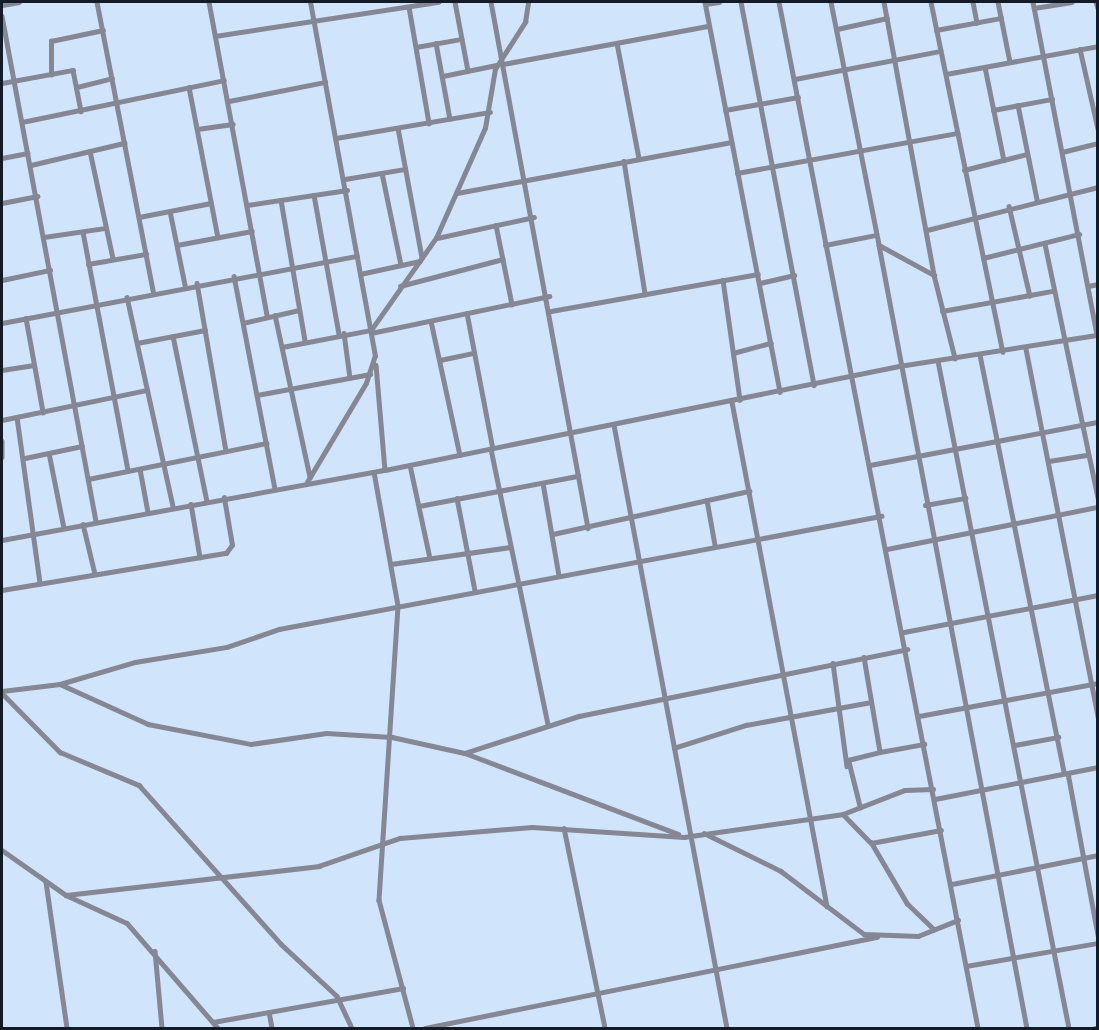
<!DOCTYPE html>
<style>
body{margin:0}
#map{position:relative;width:1099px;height:1030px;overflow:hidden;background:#d0e4fc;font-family:"Fira Sans Condensed",sans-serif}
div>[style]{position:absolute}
.minor>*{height:4.5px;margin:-2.25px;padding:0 2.25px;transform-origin:2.25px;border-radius:2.25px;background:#858794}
span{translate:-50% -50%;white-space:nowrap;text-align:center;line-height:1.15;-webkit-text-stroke:6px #fff;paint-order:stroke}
.frame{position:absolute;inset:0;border:3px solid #121b26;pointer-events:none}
</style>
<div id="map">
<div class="minor">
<i style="left:97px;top:2px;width:294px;rotate:79deg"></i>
<i style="left:209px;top:2px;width:319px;rotate:79.5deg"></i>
<i style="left:455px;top:2px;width:70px;rotate:79.3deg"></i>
<i style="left:491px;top:2px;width:535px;rotate:79.55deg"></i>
<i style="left:705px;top:2px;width:397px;rotate:79.1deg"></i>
<i style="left:741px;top:2px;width:390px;rotate:79.2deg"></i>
<i style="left:779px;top:2px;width:1045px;rotate:79.02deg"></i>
<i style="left:831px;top:2px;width:248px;rotate:78.8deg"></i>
<i style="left:879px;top:245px;width:63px;rotate:28.6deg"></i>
<i style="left:934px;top:275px;width:86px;rotate:75.8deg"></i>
<i style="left:884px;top:2px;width:278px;rotate:79.6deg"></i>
<i style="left:931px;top:2px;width:357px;rotate:78.4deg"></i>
<i style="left:973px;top:2px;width:21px;rotate:79deg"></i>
<i style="left:998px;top:2px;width:61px;rotate:78.7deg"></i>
<i style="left:1033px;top:2px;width:339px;rotate:79.1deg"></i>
<i style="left:1096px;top:2px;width:6px;rotate:72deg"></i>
<i style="left:705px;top:4px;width:14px;rotate:-8deg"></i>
<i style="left:2px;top:5px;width:17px;rotate:-10deg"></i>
<i style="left:409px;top:7px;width:118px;rotate:80.2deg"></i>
<i style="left:1034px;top:8px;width:38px;rotate:-9deg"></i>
<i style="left:2px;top:16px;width:514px;rotate:79.46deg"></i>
<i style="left:837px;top:29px;width:51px;rotate:-12.4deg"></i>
<i style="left:936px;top:30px;width:66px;rotate:-10.5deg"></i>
<i style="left:215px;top:36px;width:226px;rotate:-8.7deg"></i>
<i style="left:436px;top:43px;width:77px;rotate:79.6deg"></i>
<i style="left:617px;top:43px;width:117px;rotate:79.2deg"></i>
<i style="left:416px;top:47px;width:46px;rotate:-10.1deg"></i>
<i style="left:1080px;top:49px;width:82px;rotate:77.3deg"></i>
<i style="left:503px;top:64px;width:209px;rotate:-10.5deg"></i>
<i style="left:985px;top:67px;width:95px;rotate:78.5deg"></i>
<i style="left:946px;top:74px;width:155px;rotate:-10.4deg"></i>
<i style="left:51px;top:75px;width:34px;rotate:-90deg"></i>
<i style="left:51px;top:41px;width:53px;rotate:-11.9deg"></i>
<i style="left:443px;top:76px;width:54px;rotate:-11.7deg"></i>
<i style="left:795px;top:79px;width:148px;rotate:-10.9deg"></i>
<i style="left:2px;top:83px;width:72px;rotate:-10.4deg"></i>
<i style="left:73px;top:70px;width:42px;rotate:79deg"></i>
<i style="left:77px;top:87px;width:36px;rotate:-14deg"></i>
<i style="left:189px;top:87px;width:153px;rotate:79.1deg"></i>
<i style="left:229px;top:101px;width:98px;rotate:-11.2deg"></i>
<i style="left:1018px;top:105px;width:96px;rotate:78.6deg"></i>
<i style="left:725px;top:110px;width:74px;rotate:-10.1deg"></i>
<i style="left:993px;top:110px;width:60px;rotate:-10.6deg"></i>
<i style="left:22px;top:122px;width:206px;rotate:-11.7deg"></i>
<i style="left:398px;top:128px;width:132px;rotate:79.5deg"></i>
<i style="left:197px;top:129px;width:36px;rotate:-8deg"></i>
<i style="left:336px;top:138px;width:156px;rotate:-9.6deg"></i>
<i style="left:90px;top:151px;width:109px;rotate:77.9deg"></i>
<i style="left:1062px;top:152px;width:37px;rotate:-14deg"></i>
<i style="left:2px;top:158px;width:26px;rotate:-11deg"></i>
<i style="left:624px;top:161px;width:135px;rotate:81deg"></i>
<i style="left:31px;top:165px;width:96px;rotate:-13.3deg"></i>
<i style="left:964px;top:170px;width:65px;rotate:-14.3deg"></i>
<i style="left:382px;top:173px;width:94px;rotate:78.3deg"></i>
<i style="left:737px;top:173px;width:224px;rotate:-10.3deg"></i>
<i style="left:345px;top:179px;width:61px;rotate:-9.5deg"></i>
<i style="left:457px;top:193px;width:279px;rotate:-10.5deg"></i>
<i style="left:314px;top:195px;width:141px;rotate:79.8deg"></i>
<i style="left:281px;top:200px;width:142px;rotate:80.3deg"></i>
<i style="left:2px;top:203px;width:36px;rotate:-11deg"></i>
<i style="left:247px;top:205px;width:101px;rotate:-8.5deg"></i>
<i style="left:1009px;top:206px;width:92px;rotate:76.9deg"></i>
<i style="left:170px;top:211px;width:76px;rotate:78.5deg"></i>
<i style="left:139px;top:217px;width:73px;rotate:-11deg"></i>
<i style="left:496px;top:225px;width:81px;rotate:78.6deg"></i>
<i style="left:927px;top:230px;width:176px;rotate:-14.1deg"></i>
<i style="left:83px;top:232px;width:243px;rotate:79.3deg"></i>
<i style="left:44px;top:237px;width:62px;rotate:-8.4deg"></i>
<i style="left:437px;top:238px;width:99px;rotate:-12.2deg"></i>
<i style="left:1045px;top:244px;width:259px;rotate:78.2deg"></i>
<i style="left:177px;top:245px;width:76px;rotate:-10.6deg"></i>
<i style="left:825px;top:245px;width:52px;rotate:-11.1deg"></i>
<i style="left:879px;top:245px;width:797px;rotate:79.3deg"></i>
<i style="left:983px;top:258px;width:99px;rotate:-14deg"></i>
<i style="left:88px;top:264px;width:59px;rotate:-9.8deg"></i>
<i style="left:360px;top:274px;width:61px;rotate:-12.2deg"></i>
<i style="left:234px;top:276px;width:216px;rotate:79.1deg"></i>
<i style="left:2px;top:280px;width:49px;rotate:-11.8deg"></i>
<i style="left:723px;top:280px;width:121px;rotate:81.9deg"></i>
<i style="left:197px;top:283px;width:170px;rotate:80.2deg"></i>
<i style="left:760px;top:283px;width:35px;rotate:-13deg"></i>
<i style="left:400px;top:286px;width:106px;rotate:-14.7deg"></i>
<i style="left:1088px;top:286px;width:10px;rotate:-11deg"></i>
<i style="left:127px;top:297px;width:215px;rotate:77.6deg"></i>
<i style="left:551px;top:311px;width:210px;rotate:-10.1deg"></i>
<i style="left:942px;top:311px;width:112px;rotate:-10.3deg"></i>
<i style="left:467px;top:313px;width:138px;rotate:79.2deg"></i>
<i style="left:275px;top:315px;width:166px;rotate:77.8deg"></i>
<i style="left:26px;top:318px;width:96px;rotate:79.7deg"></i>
<i style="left:431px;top:321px;width:137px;rotate:77.8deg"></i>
<i style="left:2px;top:323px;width:361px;rotate:-10.7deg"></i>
<i style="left:243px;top:323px;width:57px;rotate:-13.1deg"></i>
<i style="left:371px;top:330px;width:113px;rotate:-54.8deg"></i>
<i style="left:436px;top:238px;width:120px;rotate:-66deg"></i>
<i style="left:485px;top:128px;width:60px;rotate:-80.4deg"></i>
<i style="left:495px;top:69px;width:56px;rotate:-57.4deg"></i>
<i style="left:525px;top:22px;width:20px;rotate:-81deg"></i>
<i style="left:344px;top:333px;width:45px;rotate:82.4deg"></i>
<i style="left:371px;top:333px;width:182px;rotate:-11.7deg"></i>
<i style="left:173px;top:336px;width:168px;rotate:78.4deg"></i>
<i style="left:137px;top:343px;width:69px;rotate:-10.8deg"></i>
<i style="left:282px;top:347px;width:91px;rotate:-10.8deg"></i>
<i style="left:1026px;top:349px;width:375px;rotate:78.9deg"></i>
<i style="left:733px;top:353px;width:39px;rotate:-15deg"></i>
<i style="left:980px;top:355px;width:426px;rotate:78.6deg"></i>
<i style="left:440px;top:360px;width:34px;rotate:-12deg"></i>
<i style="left:938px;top:361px;width:680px;rotate:78.89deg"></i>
<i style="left:376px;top:365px;width:105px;rotate:85.1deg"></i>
<i style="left:2px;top:370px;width:32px;rotate:-9deg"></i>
<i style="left:257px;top:395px;width:115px;rotate:-10.5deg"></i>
<i style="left:732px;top:402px;width:513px;rotate:79.33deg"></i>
<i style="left:17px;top:417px;width:168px;rotate:82.1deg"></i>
<i style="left:2px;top:420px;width:148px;rotate:-11.7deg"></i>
<i style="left:614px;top:425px;width:613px;rotate:79.39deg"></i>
<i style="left:2px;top:441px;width:16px;rotate:90deg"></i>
<i style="left:491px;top:449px;width:282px;rotate:78.3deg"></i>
<i style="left:49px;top:453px;width:76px;rotate:78.7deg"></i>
<i style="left:25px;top:458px;width:58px;rotate:-11.9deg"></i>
<i style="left:1049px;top:461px;width:39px;rotate:-9deg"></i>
<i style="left:410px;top:465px;width:95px;rotate:77.9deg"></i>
<i style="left:870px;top:465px;width:232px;rotate:-10.7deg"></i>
<i style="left:140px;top:469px;width:44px;rotate:79.5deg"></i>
<i style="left:374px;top:472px;width:136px;rotate:79.8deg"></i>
<i style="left:398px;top:606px;width:295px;rotate:93.7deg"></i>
<i style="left:379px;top:900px;width:132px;rotate:75.1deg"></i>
<i style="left:88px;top:479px;width:182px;rotate:-11.4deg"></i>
<i style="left:307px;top:482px;width:115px;rotate:-59.2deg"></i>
<i style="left:366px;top:383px;width:28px;rotate:-72deg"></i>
<i style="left:375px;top:356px;width:360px;rotate:-100.4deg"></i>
<i style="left:543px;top:483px;width:94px;rotate:80.2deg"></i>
<i style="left:457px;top:498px;width:95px;rotate:79deg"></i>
<i style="left:707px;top:500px;width:46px;rotate:79.9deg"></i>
<i style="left:191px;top:504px;width:54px;rotate:80.4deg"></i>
<i style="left:925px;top:505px;width:41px;rotate:-9.9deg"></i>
<i style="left:419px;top:506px;width:162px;rotate:-10.7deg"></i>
<i style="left:83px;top:524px;width:51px;rotate:76.5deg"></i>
<i style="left:553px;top:534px;width:201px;rotate:-12.4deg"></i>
<i style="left:2px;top:540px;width:389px;rotate:-10.4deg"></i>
<i style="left:385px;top:470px;width:524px;rotate:-11.44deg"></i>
<i style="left:899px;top:366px;width:201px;rotate:-8.9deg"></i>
<i style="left:887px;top:549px;width:215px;rotate:-11.3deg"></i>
<i style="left:391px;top:564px;width:120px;rotate:-8.1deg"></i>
<i style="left:2px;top:590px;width:227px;rotate:-9.4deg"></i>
<i style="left:226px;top:553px;width:10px;rotate:-53deg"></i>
<i style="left:232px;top:545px;width:48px;rotate:-99.7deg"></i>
<i style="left:904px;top:632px;width:197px;rotate:-10.8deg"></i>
<i style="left:864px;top:657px;width:96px;rotate:80.4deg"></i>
<i style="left:880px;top:752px;width:45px;rotate:-10.3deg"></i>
<i style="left:833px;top:663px;width:104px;rotate:82.3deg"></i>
<i style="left:60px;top:684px;width:78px;rotate:-16.3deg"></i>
<i style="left:135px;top:662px;width:93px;rotate:-9.3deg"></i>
<i style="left:227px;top:647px;width:55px;rotate:-19.1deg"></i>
<i style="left:279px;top:629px;width:613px;rotate:-10.63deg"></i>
<i style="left:2px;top:691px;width:58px;rotate:-6.9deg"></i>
<i style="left:60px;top:684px;width:97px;rotate:24.4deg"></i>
<i style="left:148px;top:724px;width:105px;rotate:11deg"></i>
<i style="left:251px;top:744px;width:76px;rotate:-8.3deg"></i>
<i style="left:326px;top:733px;width:66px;rotate:3.5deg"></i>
<i style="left:392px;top:737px;width:75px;rotate:12.4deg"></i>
<i style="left:465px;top:753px;width:228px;rotate:20.8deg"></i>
<i style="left:2px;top:693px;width:83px;rotate:45.5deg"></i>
<i style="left:60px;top:752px;width:86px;rotate:22.7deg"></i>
<i style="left:139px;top:785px;width:213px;rotate:48.2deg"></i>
<i style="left:281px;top:944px;width:76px;rotate:42.9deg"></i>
<i style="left:337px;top:996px;width:35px;rotate:65deg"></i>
<i style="left:919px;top:716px;width:182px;rotate:-10.4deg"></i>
<i style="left:1015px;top:745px;width:44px;rotate:-10.5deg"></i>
<i style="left:674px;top:748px;width:76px;rotate:-17.7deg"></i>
<i style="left:746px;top:725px;width:127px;rotate:-10.4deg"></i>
<i style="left:465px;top:753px;width:120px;rotate:-18deg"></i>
<i style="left:579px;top:716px;width:335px;rotate:-11.5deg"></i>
<i style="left:1068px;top:773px;width:165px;rotate:79.5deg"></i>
<i style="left:935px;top:799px;width:166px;rotate:-11.1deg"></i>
<i style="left:860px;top:808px;width:49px;rotate:-104deg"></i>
<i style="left:848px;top:760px;width:33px;rotate:-14deg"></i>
<i style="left:843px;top:814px;width:40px;rotate:46deg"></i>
<i style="left:564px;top:828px;width:204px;rotate:78.4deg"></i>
<i style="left:704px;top:833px;width:86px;rotate:26.3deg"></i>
<i style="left:781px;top:871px;width:104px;rotate:37.2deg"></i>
<i style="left:864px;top:934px;width:54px;rotate:2.1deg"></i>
<i style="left:918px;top:936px;width:43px;rotate:-21.8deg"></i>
<i style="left:2px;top:850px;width:78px;rotate:35.1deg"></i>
<i style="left:66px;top:895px;width:67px;rotate:24.7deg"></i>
<i style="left:127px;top:923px;width:139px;rotate:49.1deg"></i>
<i style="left:46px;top:882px;width:148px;rotate:81.8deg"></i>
<i style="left:952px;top:884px;width:149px;rotate:-11.2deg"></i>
<i style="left:66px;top:895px;width:255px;rotate:-6.5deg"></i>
<i style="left:319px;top:866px;width:86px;rotate:-19.1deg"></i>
<i style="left:400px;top:838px;width:132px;rotate:-4.8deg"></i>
<i style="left:532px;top:827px;width:152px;rotate:3.8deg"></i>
<i style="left:684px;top:837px;width:161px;rotate:-8.2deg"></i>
<i style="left:843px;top:814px;width:66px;rotate:-21.2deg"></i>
<i style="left:905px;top:790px;width:28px;rotate:-2deg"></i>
<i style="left:934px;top:930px;width:37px;rotate:-136deg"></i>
<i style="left:907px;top:904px;width:71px;rotate:-120.5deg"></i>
<i style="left:871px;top:843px;width:71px;rotate:-10.5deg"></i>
<i style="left:155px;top:951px;width:77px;rotate:84.8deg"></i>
<i style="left:966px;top:966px;width:134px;rotate:-9.9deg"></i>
<i style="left:269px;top:1012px;width:16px;rotate:79deg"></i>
<i style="left:213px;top:1022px;width:193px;rotate:-10.1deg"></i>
<i style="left:425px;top:1028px;width:461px;rotate:-11.4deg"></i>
<i style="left:1095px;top:1028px;width:3px"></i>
</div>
<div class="frame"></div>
</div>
